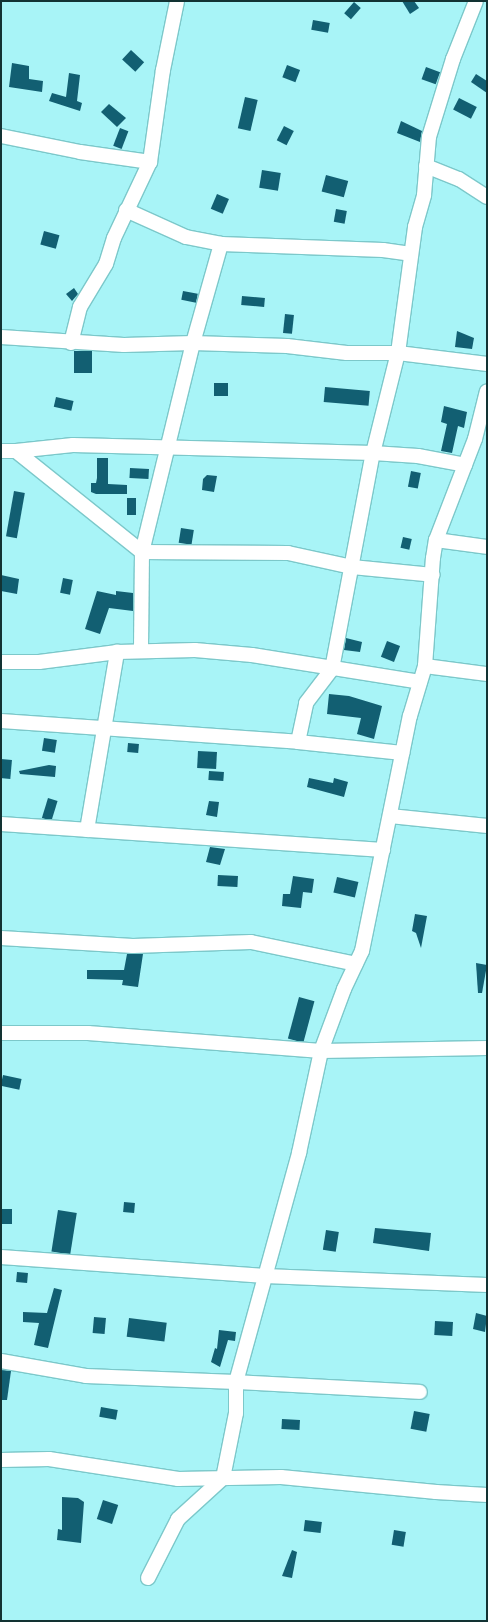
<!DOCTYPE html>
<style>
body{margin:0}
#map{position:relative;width:488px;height:1622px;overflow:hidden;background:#a8f4f7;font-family:Manrope,sans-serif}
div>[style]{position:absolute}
.building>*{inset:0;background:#125f72;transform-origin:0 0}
.roads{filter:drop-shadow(1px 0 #7cc8ca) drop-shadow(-1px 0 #7cc8ca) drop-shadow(0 1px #7cc8ca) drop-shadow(0 -1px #7cc8ca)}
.street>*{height:14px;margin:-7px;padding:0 7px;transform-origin:7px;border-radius:7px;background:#fff}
span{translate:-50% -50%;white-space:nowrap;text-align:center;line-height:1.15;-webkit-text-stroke:4px #a8f4f7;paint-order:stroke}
.frame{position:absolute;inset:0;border:2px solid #123233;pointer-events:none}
</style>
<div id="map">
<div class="building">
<i style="clip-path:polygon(402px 1px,414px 1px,419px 8px,410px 14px)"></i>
<i style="left:354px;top:2px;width:9px;height:15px;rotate:41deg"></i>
<i style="left:313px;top:20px;width:17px;height:10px;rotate:10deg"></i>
<i style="left:131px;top:50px;width:18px;height:13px;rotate:43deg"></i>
<i style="clip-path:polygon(12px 63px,29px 66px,29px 79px,43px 81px,42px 92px,9px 87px)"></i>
<i style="left:287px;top:65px;width:14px;height:13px;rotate:21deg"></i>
<i style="left:426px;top:67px;width:15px;height:13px;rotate:20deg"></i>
<i style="clip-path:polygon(69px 73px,80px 75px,77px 101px,82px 103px,80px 111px,49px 101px,52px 93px,66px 97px)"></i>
<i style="clip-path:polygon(476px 74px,487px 81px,487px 93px,471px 82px)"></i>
<i style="left:245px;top:97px;width:13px;height:32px;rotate:13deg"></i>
<i style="left:459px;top:98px;width:20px;height:13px;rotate:27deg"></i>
<i style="clip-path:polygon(109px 104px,126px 118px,117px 127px,101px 112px)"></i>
<i style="clip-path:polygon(401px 121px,422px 131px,420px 142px,397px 133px)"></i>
<i style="left:284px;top:126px;width:11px;height:16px;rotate:27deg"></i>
<i style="left:120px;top:128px;width:9px;height:19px;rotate:21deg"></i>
<i style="left:262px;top:170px;width:19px;height:18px;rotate:9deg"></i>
<i style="left:326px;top:175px;width:23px;height:17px;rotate:15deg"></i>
<i style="left:217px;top:194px;width:13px;height:16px;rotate:23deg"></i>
<i style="left:336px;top:209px;width:11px;height:13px;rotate:10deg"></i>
<i style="left:44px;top:231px;width:16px;height:14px;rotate:15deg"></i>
<i style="clip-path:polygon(74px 288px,78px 294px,72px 301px,66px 294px)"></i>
<i style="left:183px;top:291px;width:15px;height:9px;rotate:11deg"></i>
<i style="left:242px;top:296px;width:23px;height:9px;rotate:5deg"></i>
<i style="left:285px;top:314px;width:9px;height:19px;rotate:6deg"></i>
<i style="clip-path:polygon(457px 331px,474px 338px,472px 349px,455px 347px)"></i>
<i style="left:74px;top:351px;width:18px;height:22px"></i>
<i style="left:214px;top:383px;width:14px;height:13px"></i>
<i style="left:325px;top:387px;width:45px;height:15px;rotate:5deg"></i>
<i style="left:56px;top:397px;width:18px;height:10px;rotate:13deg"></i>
<i style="clip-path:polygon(444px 406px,467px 412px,464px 428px,458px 426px,452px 453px,441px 451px,447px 424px,441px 422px)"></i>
<i style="clip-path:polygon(97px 458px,108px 458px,108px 484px,127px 485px,127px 494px,96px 494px,91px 492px,91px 483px,96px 483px,97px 478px)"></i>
<i style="left:130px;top:468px;width:19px;height:10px;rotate:3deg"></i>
<i style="left:411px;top:471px;width:10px;height:16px;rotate:11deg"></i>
<i style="clip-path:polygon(207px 475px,217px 476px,214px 492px,202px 490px,203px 479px)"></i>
<i style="left:14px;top:491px;width:11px;height:46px;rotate:10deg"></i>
<i style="left:127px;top:498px;width:9px;height:17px"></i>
<i style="left:181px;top:528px;width:13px;height:15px;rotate:9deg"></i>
<i style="left:403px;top:537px;width:9px;height:11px;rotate:13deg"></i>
<i style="clip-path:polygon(1px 575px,19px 579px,17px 594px,1px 591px)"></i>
<i style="left:63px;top:578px;width:10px;height:15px;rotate:11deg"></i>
<i style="clip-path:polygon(97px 591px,116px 595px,116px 591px,133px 593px,133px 611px,109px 608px,100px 634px,85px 629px)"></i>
<i style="clip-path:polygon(346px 638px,362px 642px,360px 652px,344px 650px)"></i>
<i style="left:387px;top:641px;width:14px;height:17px;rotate:21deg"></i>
<i style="clip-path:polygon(329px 694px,349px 696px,382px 706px,374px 739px,357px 734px,361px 718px,327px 714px)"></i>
<i style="left:44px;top:738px;width:13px;height:13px;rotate:9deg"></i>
<i style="left:128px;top:743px;width:11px;height:9px;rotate:5deg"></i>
<i style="left:198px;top:751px;width:19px;height:17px;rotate:3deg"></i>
<i style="left:1px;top:759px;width:11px;height:19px;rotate:5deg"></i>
<i style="clip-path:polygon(49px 765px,56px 766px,55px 777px,20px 774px,19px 771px)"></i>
<i style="left:209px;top:771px;width:15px;height:9px;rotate:4deg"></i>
<i style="clip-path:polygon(309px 778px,333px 783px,334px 778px,348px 782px,344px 797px,307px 787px)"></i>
<i style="left:48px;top:798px;width:10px;height:21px;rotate:17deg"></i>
<i style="clip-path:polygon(209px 801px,219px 802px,217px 817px,206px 815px)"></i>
<i style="clip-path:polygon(210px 847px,225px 849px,220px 865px,206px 862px)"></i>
<i style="left:218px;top:875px;width:20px;height:11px;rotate:3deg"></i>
<i style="clip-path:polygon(293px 876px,314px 879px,312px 893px,303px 892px,301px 908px,282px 906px,283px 894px,290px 894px)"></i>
<i style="left:337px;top:877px;width:22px;height:16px;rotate:13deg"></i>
<i style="clip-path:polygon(415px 914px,427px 916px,421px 948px,416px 933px,412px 931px)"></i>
<i style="clip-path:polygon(127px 954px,143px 954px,138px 987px,122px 985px,123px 980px,87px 979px,87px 970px,124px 970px)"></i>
<i style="clip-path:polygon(476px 963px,487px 965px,482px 993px,478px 993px)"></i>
<i style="left:299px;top:997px;width:16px;height:43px;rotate:15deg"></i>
<i style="left:3px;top:1075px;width:19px;height:11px;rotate:12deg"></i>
<i style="left:124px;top:1202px;width:11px;height:10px;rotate:5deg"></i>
<i style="left:1px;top:1209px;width:11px;height:15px"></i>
<i style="left:58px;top:1210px;width:19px;height:42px;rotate:9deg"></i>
<i style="clip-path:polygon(375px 1228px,431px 1233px,429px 1251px,373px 1243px)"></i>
<i style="left:326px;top:1230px;width:13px;height:20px;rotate:9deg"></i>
<i style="left:17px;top:1272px;width:11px;height:10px;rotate:5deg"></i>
<i style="clip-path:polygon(54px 1288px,62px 1290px,48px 1348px,34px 1345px,39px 1323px,23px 1322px,23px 1312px,47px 1313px)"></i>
<i style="clip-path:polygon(476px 1313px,487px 1316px,485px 1332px,473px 1329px)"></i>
<i style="left:94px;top:1317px;width:12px;height:16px;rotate:5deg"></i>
<i style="left:129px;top:1318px;width:38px;height:19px;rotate:7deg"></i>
<i style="left:435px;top:1321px;width:18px;height:14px;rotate:3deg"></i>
<i style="clip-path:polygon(219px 1330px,236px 1332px,235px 1341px,228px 1340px,220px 1367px,211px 1362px,215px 1348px,217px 1349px)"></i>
<i style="clip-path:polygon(1px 1370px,11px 1371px,7px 1400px,1px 1400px)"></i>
<i style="left:101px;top:1407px;width:17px;height:10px;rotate:10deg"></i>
<i style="left:414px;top:1411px;width:16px;height:18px;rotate:11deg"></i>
<i style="left:282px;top:1419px;width:18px;height:10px;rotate:3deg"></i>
<i style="clip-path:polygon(62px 1497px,78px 1498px,84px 1502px,81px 1543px,57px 1540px,58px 1529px,62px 1530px)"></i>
<i style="left:103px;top:1500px;width:16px;height:20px;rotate:18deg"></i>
<i style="left:305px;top:1520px;width:17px;height:11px;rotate:7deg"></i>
<i style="left:394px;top:1530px;width:12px;height:15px;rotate:9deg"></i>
<i style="clip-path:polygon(292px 1550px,297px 1552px,292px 1578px,282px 1576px)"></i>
</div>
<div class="roads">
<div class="street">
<i style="left:1px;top:136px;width:81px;rotate:11.4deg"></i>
<i style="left:80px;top:152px;width:71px;rotate:8.1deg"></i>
<i style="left:426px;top:166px;width:35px;rotate:22deg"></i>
<i style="left:459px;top:179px;width:33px;rotate:33deg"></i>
<i style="left:126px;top:210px;width:66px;rotate:24.2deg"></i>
<i style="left:186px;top:237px;width:36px;rotate:11deg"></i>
<i style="left:221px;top:244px;width:162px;rotate:2.1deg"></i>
<i style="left:383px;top:250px;width:28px;rotate:8deg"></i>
<i style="left:221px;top:244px;width:103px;rotate:105.8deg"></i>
<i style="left:193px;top:343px;width:215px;rotate:103.7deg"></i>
<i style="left:142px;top:552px;width:146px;rotate:0.4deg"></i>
<i style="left:288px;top:553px;width:66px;rotate:12.3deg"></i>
<i style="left:352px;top:567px;width:81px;rotate:5.6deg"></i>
<i style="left:1px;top:337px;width:123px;rotate:3.7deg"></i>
<i style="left:124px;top:345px;width:69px;rotate:-1.7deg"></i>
<i style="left:193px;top:343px;width:94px;rotate:1.8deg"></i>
<i style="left:287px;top:346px;width:60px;rotate:6.7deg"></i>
<i style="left:347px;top:353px;width:51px"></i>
<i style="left:398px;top:353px;width:90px;rotate:7deg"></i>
<i style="left:71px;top:343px;width:37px;rotate:-76deg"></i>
<i style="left:80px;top:307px;width:50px;rotate:-58.8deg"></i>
<i style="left:106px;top:264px;width:27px;rotate:-73deg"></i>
<i style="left:114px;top:238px;width:84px;rotate:-64.7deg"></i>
<i style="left:150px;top:162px;width:93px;rotate:-82deg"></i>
<i style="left:163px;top:70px;width:70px;rotate:-78.5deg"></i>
<i style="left:1px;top:451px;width:15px"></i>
<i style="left:16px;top:451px;width:161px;rotate:38.7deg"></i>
<i style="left:142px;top:552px;width:99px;rotate:90.6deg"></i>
<i style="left:16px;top:451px;width:57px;rotate:-6deg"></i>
<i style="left:73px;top:445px;width:156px;rotate:1.5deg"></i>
<i style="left:229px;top:449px;width:144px;rotate:1.6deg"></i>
<i style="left:373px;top:453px;width:45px;rotate:3.8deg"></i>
<i style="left:418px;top:456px;width:48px;rotate:10.8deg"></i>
<i style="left:436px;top:540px;width:51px;rotate:7.8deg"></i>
<i style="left:1px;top:662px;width:38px"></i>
<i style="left:39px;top:662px;width:79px;rotate:-7.3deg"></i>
<i style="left:117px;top:652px;width:78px;rotate:-1.5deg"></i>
<i style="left:195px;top:650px;width:57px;rotate:5deg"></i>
<i style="left:252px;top:655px;width:170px;rotate:9.1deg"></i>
<i style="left:425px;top:666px;width:63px;rotate:7.4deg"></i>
<i style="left:1px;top:721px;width:298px;rotate:4deg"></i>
<i style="left:298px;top:742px;width:105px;rotate:6deg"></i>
<i style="left:298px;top:742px;width:40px;rotate:-78deg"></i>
<i style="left:306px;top:703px;width:43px;rotate:-52.6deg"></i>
<i style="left:332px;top:669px;width:220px;rotate:-79.3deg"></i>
<i style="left:373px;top:453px;width:103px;rotate:-76deg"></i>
<i style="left:398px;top:353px;width:127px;rotate:-82.3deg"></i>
<i style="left:415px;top:227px;width:33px;rotate:-74deg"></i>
<i style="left:424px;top:195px;width:58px;rotate:-85.1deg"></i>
<i style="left:429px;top:137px;width:82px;rotate:-72.9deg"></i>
<i style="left:453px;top:59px;width:62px;rotate:-68.4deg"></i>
<i style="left:390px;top:816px;width:98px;rotate:5.9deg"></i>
<i style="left:1px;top:824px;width:383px;rotate:3.9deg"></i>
<i style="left:87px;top:830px;width:181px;rotate:-80.4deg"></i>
<i style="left:1px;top:938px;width:132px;rotate:3.5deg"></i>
<i style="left:133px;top:946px;width:118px;rotate:-1.9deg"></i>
<i style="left:251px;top:942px;width:107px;rotate:11.8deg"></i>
<i style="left:1px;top:1033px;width:87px"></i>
<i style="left:88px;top:1033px;width:234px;rotate:4.4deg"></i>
<i style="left:321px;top:1051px;width:166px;rotate:-1deg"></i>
<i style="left:1px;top:1257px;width:265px;rotate:4.1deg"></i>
<i style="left:265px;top:1276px;width:222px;rotate:2.3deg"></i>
<i style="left:1px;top:1361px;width:86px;rotate:10deg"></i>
<i style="left:86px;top:1376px;width:150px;rotate:2.3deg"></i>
<i style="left:236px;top:1382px;width:238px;rotate:-74.6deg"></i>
<i style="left:299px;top:1153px;width:104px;rotate:-77.8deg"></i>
<i style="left:321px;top:1051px;width:66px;rotate:-69.6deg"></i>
<i style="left:344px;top:989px;width:42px;rotate:-64.7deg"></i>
<i style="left:362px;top:951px;width:240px;rotate:-78.5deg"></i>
<i style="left:410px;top:716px;width:52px;rotate:-73.3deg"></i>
<i style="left:425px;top:666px;width:108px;rotate:-85.8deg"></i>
<i style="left:433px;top:558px;width:18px;rotate:-81deg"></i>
<i style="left:436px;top:540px;width:108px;rotate:-68.9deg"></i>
<i style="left:475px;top:439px;width:49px;rotate:-76deg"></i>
<i style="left:1px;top:1460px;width:48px;rotate:-1.2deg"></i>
<i style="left:49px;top:1459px;width:131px;rotate:8.8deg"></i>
<i style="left:178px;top:1479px;width:103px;rotate:-1.1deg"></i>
<i style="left:281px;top:1477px;width:156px;rotate:5.5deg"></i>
<i style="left:436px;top:1492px;width:51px;rotate:3.4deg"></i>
<i style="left:148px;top:1578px;width:66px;rotate:-63deg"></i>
<i style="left:178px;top:1519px;width:61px;rotate:-42.3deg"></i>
<i style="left:223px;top:1478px;width:66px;rotate:-78.7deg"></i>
<i style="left:236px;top:1413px;width:31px;rotate:-90deg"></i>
<i style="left:236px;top:1382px;width:184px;rotate:3.1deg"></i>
</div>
</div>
<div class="frame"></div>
</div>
